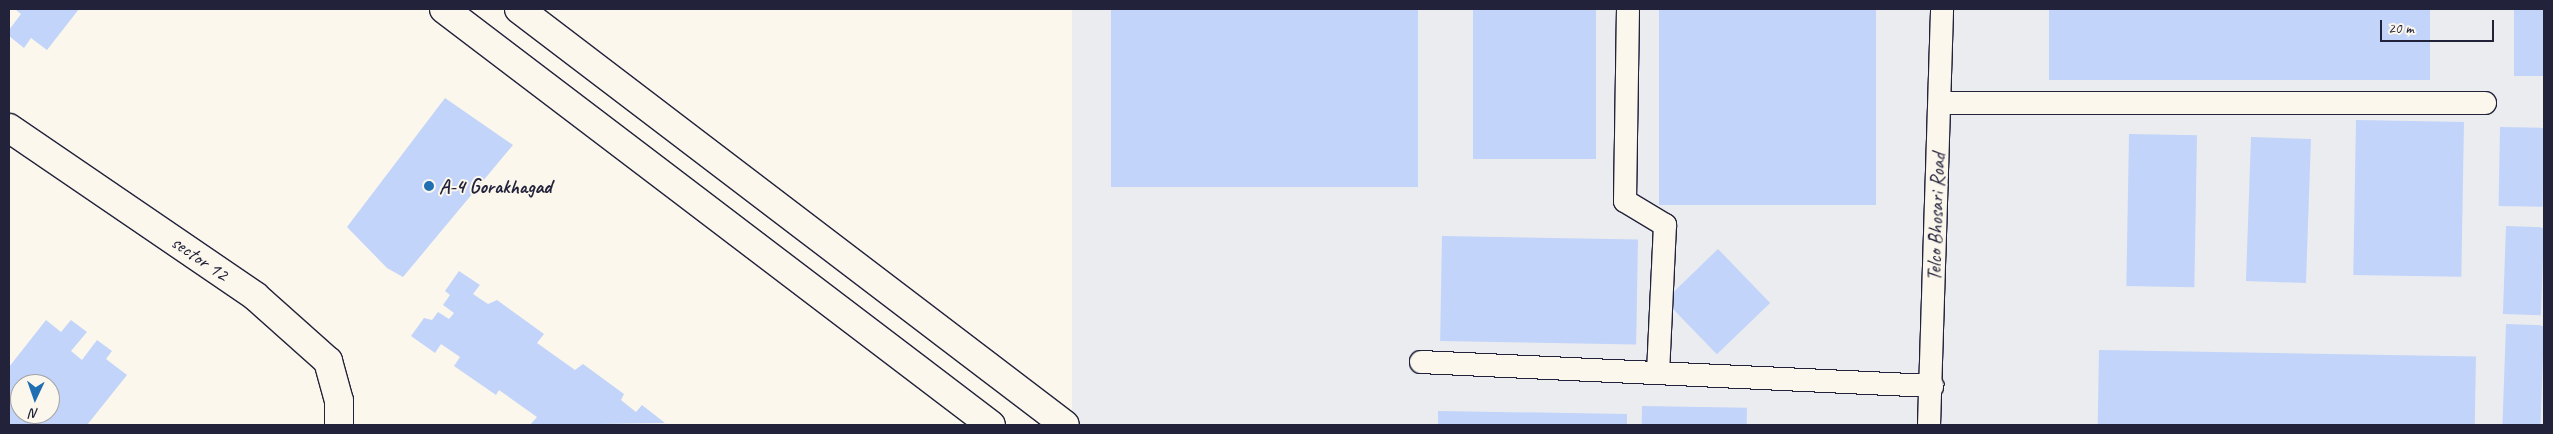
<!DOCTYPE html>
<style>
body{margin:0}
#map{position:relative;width:2553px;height:434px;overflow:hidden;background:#fbf7ec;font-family:Caveat,sans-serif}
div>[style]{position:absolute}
.built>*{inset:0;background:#eaecf0;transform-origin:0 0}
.building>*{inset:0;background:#c2d4f9;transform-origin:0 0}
.roads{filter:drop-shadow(1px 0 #22223b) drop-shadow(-1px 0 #22223b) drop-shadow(0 1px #22223b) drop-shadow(0 -1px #22223b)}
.service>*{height:22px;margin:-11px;padding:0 11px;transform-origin:11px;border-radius:11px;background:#fbf7ec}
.minor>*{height:28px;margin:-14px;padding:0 14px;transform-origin:14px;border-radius:14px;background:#fbf7ec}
.dots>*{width:14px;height:14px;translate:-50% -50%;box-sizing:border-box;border:2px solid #fbf7ec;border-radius:50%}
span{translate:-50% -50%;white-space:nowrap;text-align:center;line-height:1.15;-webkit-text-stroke:4px #fbf7ec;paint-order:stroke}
.poi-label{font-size:20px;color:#22223b;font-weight:700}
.left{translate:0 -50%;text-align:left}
.street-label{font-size:20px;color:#22223b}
.frame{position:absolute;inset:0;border:10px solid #22223b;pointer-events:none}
.north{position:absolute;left:10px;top:374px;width:50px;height:50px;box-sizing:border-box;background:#fbf7ec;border:1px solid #a4a2a5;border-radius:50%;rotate:183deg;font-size:14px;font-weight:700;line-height:20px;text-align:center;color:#22223b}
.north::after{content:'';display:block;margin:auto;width:18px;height:22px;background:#1f6fb2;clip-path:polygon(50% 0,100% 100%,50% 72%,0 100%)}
.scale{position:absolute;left:2380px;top:20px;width:114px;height:22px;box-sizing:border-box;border:2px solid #22223b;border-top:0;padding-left:6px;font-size:15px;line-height:18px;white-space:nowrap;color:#22223b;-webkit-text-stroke:4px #fbf7ec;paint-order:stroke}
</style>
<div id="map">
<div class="built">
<i style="left:1072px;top:9px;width:1472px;height:422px"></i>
</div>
<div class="building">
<i style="clip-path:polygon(15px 9px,79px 9px,47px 50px,31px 38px,24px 48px,9px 36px,9px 30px,21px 14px)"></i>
<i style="left:1111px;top:9px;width:307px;height:178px"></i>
<i style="left:1473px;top:9px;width:123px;height:150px"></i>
<i style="left:1659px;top:9px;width:217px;height:196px"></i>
<i style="left:2049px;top:9px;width:381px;height:71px"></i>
<i style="left:2514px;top:9px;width:30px;height:67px"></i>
<i style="clip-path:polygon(445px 98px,513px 145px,403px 277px,387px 268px,347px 227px)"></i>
<i style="left:2356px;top:120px;width:108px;height:155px;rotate:1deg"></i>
<i style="left:2500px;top:127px;width:44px;height:79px;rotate:1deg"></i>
<i style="left:2129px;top:134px;width:68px;height:152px;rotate:1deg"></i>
<i style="left:2251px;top:137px;width:60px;height:144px;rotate:2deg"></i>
<i style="left:2506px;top:226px;width:38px;height:88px;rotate:2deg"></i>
<i style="left:1442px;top:236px;width:196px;height:105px;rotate:1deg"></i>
<i style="left:1718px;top:249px;width:75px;height:74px;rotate:46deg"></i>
<i style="clip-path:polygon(459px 271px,480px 285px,473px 294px,488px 304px,497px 300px,544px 334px,537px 343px,575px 370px,583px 364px,624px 394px,621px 400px,636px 412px,642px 405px,665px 423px,530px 425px,537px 417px,499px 390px,496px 395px,454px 366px,460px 357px,441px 344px,435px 353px,411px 336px,424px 318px,432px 320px,438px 312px,449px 319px,454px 313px,443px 305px,450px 295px,445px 291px)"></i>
<i style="clip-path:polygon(evenodd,46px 320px,61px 332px,71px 320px,87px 332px,71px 351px,82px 360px,97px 340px,112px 351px,106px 359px,127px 375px,87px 425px,9px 425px,9px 367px,46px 320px,20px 384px,50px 384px,50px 414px,20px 414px,20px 384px)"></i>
<i style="left:2506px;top:324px;width:38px;height:101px;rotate:2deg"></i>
<i style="left:2099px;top:350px;width:377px;height:75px;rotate:1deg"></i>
<i style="left:1642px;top:406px;width:105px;height:19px;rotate:1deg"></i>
<i style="clip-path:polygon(1438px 411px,1627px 414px,1627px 425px,1438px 425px)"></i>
</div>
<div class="roads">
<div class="service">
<i style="left:1628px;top:9px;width:192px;rotate:90.9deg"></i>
<i style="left:1625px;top:201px;width:47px;rotate:31deg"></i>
<i style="left:1665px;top:225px;width:148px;rotate:92.7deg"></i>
<i style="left:1940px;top:103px;width:545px"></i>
<i style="left:1421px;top:362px;width:512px;rotate:2.69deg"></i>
<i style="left:1929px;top:425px;width:416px;rotate:-88.2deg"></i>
</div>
<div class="minor">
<i style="left:444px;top:9px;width:687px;rotate:37.25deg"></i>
<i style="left:519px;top:9px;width:686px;rotate:37.3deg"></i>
<i style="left:9px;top:128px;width:298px;rotate:34.3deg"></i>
<i style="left:255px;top:296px;width:98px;rotate:41.7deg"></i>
<i style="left:328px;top:361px;width:41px;rotate:74.6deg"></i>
<i style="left:339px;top:401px;width:24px;rotate:90deg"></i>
</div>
</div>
<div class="dots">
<i style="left:429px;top:186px;background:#1f6fb2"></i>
</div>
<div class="poi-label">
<span class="left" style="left:439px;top:186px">A-4 Gorakhagad</span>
</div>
<div class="street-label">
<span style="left:1936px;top:217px;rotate:-88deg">Telco Bhosari Road</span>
<span style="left:200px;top:258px;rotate:35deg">sector 12</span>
</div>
<div class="frame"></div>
<div class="north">N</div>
<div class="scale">20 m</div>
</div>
